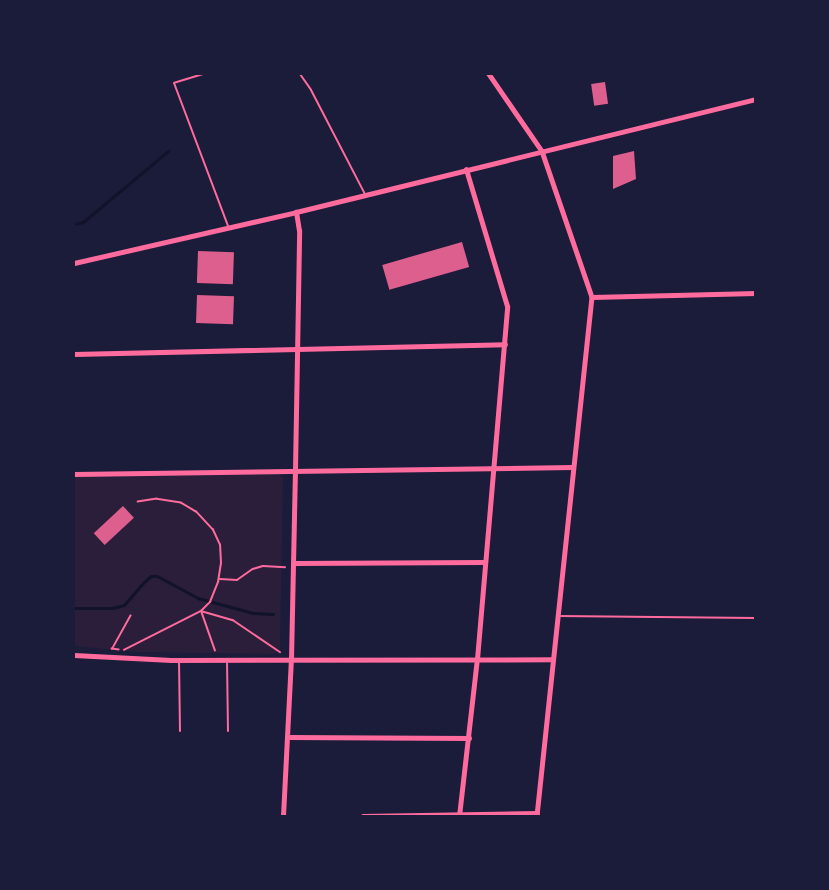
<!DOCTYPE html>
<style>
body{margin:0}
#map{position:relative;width:829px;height:890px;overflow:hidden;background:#1b1b3a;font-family:"PT Sans Narrow",sans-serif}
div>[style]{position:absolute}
.green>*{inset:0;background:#2a1e3b}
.stream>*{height:3px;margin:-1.5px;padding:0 1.5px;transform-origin:1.5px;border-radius:1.5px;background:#12122b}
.building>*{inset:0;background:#dd5f8e;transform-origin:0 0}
.path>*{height:1.5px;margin:-0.75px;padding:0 0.75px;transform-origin:0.75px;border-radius:0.75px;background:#ff6b9d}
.service>*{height:2px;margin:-1px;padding:0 1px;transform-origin:1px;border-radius:1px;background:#ff6b9d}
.minor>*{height:4.5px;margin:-2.25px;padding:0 2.25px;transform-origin:2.25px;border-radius:2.25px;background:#ff6b9d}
.tertiary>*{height:5px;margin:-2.5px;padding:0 2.5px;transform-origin:2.5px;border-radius:2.5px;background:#ff6b9d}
span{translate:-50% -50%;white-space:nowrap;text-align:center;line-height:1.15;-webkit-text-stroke:6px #1b1b3a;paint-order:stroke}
.frame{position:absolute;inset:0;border:75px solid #1b1b3a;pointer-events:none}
</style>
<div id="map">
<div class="green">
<i style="clip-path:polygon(277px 472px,283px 478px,280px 650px,274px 654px,138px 652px,74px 646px,74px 474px)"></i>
</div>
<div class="stream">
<i style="left:74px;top:224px;width:9px;rotate:-13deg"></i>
<i style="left:83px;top:222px;width:111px;rotate:-39.9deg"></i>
<i style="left:75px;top:608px;width:37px"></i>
<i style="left:112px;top:608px;width:12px;rotate:-14deg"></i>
<i style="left:124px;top:605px;width:30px;rotate:-49deg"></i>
<i style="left:144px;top:582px;width:9px;rotate:-41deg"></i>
<i style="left:151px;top:576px;width:6px"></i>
<i style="left:157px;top:576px;width:47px;rotate:28.2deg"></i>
<i style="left:198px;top:598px;width:57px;rotate:15.3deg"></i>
<i style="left:253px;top:613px;width:20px;rotate:3deg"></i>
</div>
<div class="building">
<i style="left:605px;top:82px;width:22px;height:14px;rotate:82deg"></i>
<i style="clip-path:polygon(634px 151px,636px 179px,613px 189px,613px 156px)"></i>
<i style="left:462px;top:242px;width:26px;height:83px;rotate:74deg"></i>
<i style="left:198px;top:251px;width:36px;height:32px;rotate:2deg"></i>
<i style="left:197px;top:295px;width:37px;height:28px;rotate:2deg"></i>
<i style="left:123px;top:506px;width:16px;height:40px;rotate:47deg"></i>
</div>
<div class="path">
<i style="left:220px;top:579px;width:17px;rotate:3deg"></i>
<i style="left:237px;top:580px;width:19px;rotate:-35deg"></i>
<i style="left:253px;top:569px;width:10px;rotate:-17deg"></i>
<i style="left:263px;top:566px;width:22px;rotate:3deg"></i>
<i style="left:119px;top:650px;width:7px;rotate:-172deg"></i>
<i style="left:112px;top:649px;width:38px;rotate:-61deg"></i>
<i style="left:124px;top:650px;width:86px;rotate:-26.9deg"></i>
<i style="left:201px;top:611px;width:13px;rotate:-45deg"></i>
<i style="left:210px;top:602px;width:22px;rotate:-68deg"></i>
<i style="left:218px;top:582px;width:19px;rotate:-81deg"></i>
<i style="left:221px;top:563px;width:18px;rotate:-93deg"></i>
<i style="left:220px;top:545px;width:17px;rotate:-115deg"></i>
<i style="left:213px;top:530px;width:25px;rotate:-133deg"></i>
<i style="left:196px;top:512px;width:17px;rotate:-149deg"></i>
<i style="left:181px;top:503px;width:24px;rotate:-171deg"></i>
<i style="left:157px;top:499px;width:19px;rotate:171deg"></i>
<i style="left:215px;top:651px;width:42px;rotate:-109.3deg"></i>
<i style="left:201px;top:611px;width:33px;rotate:16deg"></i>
<i style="left:233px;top:620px;width:57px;rotate:34.2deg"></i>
</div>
<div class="service">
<i style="left:203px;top:74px;width:30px;rotate:163deg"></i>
<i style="left:174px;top:83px;width:153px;rotate:69.3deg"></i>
<i style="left:300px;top:74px;width:19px;rotate:55deg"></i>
<i style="left:311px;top:90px;width:117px;rotate:62.6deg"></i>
<i style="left:558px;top:616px;width:198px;rotate:0.6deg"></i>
<i style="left:179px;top:660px;width:71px;rotate:89.2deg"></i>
<i style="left:227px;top:660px;width:71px;rotate:89.2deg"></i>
</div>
<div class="minor">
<i style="left:489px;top:74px;width:93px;rotate:55.5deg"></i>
<i style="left:542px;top:151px;width:154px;rotate:71.1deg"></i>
<i style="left:592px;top:297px;width:522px;rotate:96.05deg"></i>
<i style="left:592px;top:297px;width:164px;rotate:-1.4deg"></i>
<i style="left:74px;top:354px;width:431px;rotate:-1.3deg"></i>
<i style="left:74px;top:474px;width:499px;rotate:-0.8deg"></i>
<i style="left:293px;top:563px;width:191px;rotate:-0.3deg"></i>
<i style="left:74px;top:655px;width:97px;rotate:3deg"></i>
<i style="left:171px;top:660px;width:382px;rotate:-0.1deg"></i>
<i style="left:287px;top:737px;width:182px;rotate:0.3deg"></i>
<i style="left:283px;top:816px;width:156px;rotate:-87.1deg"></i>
<i style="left:291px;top:660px;width:190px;rotate:-88.8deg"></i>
<i style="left:295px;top:470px;width:239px;rotate:-89deg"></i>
<i style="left:299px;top:231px;width:19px;rotate:-99deg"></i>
<i style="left:363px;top:816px;width:174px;rotate:-1deg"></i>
</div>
<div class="tertiary">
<i style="left:74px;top:263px;width:228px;rotate:-12.9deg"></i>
<i style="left:296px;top:212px;width:474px;rotate:-13.8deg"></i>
<i style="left:459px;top:816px;width:158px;rotate:-83.5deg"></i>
<i style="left:477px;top:659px;width:354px;rotate:-85.1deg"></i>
<i style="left:507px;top:306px;width:143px;rotate:-106.7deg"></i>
</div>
<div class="frame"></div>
</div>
